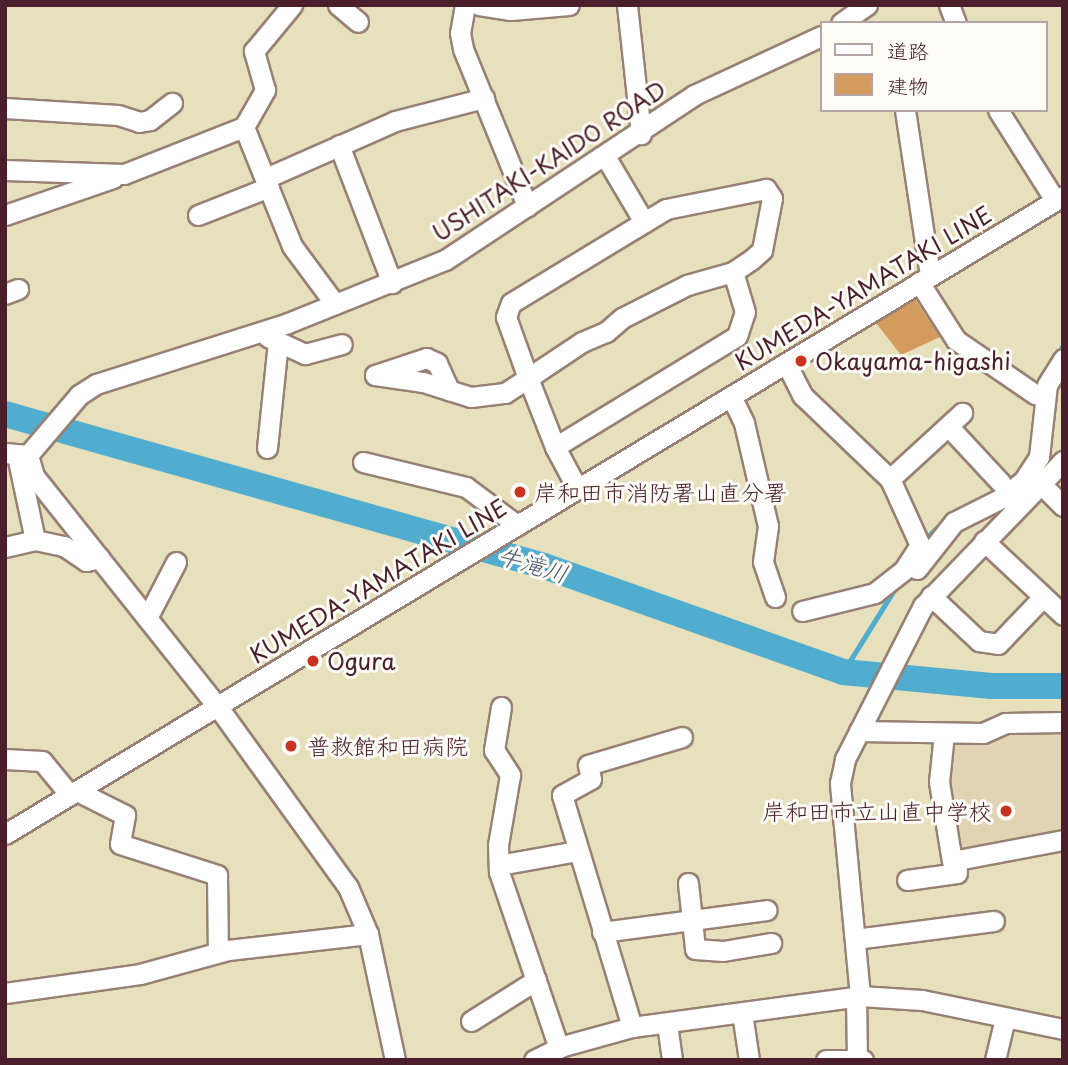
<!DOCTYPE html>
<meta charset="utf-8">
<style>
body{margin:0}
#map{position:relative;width:1068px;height:1065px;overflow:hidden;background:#e7e0bd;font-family:"Playpen Sans","Klee One",sans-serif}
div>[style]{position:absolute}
.built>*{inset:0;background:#e1d3b4}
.stream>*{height:4.5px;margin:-2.25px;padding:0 2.25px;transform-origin:2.25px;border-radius:2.25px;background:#50adcf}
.river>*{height:26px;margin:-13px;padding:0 13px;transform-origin:13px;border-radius:13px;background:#50adcf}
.building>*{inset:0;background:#d49b5f}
.roads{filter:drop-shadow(2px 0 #988074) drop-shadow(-2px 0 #988074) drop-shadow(0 2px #988074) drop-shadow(0 -2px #988074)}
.minor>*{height:19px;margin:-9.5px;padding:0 9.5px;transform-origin:9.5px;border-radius:9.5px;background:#fff}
.dots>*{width:19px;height:19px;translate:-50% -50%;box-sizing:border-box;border:4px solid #fdfcf7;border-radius:50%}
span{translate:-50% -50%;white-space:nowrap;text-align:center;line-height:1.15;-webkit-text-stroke:6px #fdfcf7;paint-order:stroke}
.street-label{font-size:23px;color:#4a1f2b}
.poi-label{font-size:23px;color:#4a1f2b}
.left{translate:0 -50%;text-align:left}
.right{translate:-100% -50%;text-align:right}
.water-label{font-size:24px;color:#4c586d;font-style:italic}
.frame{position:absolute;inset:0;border:7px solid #4a1f2b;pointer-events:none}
.legend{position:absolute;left:820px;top:21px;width:228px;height:91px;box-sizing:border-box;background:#fdfcf7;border:2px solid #b5a4a5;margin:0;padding:9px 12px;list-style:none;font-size:21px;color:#4a1f2b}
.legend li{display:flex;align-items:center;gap:14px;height:35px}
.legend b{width:35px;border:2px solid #b5a4a5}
</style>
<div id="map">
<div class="built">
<i style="clip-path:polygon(1063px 726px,1063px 834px,964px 855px,956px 850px,944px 788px,949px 744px,1008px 729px)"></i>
</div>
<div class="stream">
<i style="left:1057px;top:356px;width:13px;rotate:-61deg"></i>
<i style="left:925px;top:539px;width:30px;rotate:-44deg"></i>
<i style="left:843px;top:672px;width:100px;rotate:-58.1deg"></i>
</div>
<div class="river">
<i style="left:5px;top:414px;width:560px;rotate:15.75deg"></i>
<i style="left:544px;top:566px;width:317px;rotate:19.5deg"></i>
<i style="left:843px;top:672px;width:149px;rotate:5.4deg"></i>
<i style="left:991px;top:686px;width:72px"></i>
</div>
<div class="building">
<i style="clip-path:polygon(915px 299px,940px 337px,901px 355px,876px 323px)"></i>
</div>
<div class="roads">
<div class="minor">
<i style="left:338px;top:5px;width:26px;rotate:40deg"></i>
<i style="left:465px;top:5px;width:28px;rotate:100deg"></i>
<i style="left:460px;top:33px;width:16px;rotate:79deg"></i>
<i style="left:463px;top:49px;width:170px;rotate:67.8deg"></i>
<i style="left:479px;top:5px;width:32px;rotate:9deg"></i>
<i style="left:511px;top:10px;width:58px;rotate:-4.9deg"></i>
<i style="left:627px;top:5px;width:130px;rotate:83.8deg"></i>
<i style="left:949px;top:5px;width:19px;rotate:69deg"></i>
<i style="left:841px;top:23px;width:32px;rotate:-35deg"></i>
<i style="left:5px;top:108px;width:113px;rotate:3.5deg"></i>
<i style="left:118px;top:115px;width:22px;rotate:18deg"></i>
<i style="left:139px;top:122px;width:11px;rotate:-10deg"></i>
<i style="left:150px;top:120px;width:28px;rotate:-38deg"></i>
<i style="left:905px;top:110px;width:168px;rotate:81.4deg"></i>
<i style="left:998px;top:110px;width:107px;rotate:57.7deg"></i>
<i style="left:244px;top:127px;width:43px;rotate:-60.4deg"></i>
<i style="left:265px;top:90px;width:41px;rotate:-105.8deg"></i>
<i style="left:254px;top:51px;width:60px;rotate:-50.4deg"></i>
<i style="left:339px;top:145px;width:148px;rotate:69deg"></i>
<i style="left:605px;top:156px;width:77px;rotate:59.4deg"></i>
<i style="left:5px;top:170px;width:119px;rotate:1.9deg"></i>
<i style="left:124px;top:174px;width:129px;rotate:-21.4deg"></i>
<i style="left:244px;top:127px;width:128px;rotate:68deg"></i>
<i style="left:292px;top:246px;width:72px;rotate:53.4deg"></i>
<i style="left:266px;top:178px;width:141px;rotate:-23.8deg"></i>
<i style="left:395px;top:121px;width:92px;rotate:-14.5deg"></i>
<i style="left:5px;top:215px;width:114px;rotate:-18.9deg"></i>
<i style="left:198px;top:215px;width:76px;rotate:-21.5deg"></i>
<i style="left:919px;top:282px;width:69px;rotate:57.5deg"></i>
<i style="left:956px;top:340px;width:96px;rotate:34.4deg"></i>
<i style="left:5px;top:294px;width:14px;rotate:-21deg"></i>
<i style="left:268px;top:337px;width:41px;rotate:24.7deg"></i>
<i style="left:305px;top:354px;width:38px;rotate:-15deg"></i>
<i style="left:786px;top:363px;width:36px;rotate:63deg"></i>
<i style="left:802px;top:395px;width:122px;rotate:43.7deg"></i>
<i style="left:890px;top:479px;width:72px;rotate:65.6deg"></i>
<i style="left:920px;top:545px;width:30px;rotate:123deg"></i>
<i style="left:904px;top:570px;width:37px;rotate:142deg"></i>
<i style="left:875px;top:593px;width:75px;rotate:166.1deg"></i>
<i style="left:375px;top:375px;width:49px;rotate:8.3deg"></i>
<i style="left:423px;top:382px;width:50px;rotate:17.4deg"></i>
<i style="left:471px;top:397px;width:34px;rotate:-7deg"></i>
<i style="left:505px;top:393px;width:27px;rotate:-33deg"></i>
<i style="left:528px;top:378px;width:65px;rotate:-33.7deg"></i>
<i style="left:582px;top:342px;width:26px;rotate:-23deg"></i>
<i style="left:606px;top:332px;width:21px;rotate:-41deg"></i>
<i style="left:622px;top:318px;width:73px;rotate:-26.9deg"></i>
<i style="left:687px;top:285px;width:48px;rotate:-15.8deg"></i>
<i style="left:733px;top:272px;width:22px;rotate:-34deg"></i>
<i style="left:751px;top:260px;width:15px;rotate:-42deg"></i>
<i style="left:762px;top:250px;width:53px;rotate:-79.1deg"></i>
<i style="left:772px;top:198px;width:11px;rotate:-124deg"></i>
<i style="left:766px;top:189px;width:102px;rotate:168.7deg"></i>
<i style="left:666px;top:209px;width:181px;rotate:148.8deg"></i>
<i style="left:511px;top:303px;width:15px;rotate:110deg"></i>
<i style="left:506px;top:317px;width:65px;rotate:70.2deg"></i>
<i style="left:528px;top:378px;width:74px;rotate:68.6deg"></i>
<i style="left:555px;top:447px;width:47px;rotate:61.8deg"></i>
<i style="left:375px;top:375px;width:54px;rotate:-18.4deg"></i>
<i style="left:426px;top:358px;width:12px;rotate:24deg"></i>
<i style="left:437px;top:363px;width:30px;rotate:66deg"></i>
<i style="left:731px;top:396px;width:30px;rotate:64deg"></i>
<i style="left:744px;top:423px;width:106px;rotate:76.9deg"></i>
<i style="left:768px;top:526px;width:36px;rotate:98deg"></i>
<i style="left:763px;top:562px;width:37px;rotate:71deg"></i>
<i style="left:948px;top:426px;width:78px;rotate:47.1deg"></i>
<i style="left:555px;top:447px;width:213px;rotate:-31.4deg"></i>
<i style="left:737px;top:336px;width:25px;rotate:-72deg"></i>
<i style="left:745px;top:312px;width:42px;rotate:-106.7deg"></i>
<i style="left:267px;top:448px;width:107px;rotate:-84.1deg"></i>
<i style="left:5px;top:453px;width:23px;rotate:5deg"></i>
<i style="left:28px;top:455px;width:79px;rotate:-49.6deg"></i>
<i style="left:79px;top:395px;width:20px;rotate:-33deg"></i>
<i style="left:96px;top:384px;width:201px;rotate:-17.6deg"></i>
<i style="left:288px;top:323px;width:169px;rotate:-21.9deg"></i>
<i style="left:445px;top:260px;width:299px;rotate:-33.5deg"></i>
<i style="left:694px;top:95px;width:140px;rotate:-24.9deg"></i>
<i style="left:28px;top:455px;width:22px;rotate:74deg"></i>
<i style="left:34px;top:476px;width:295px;rotate:51.5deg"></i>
<i style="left:218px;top:707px;width:222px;rotate:54.2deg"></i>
<i style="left:348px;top:887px;width:51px;rotate:66.9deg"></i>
<i style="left:368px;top:934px;width:129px;rotate:77.9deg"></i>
<i style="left:18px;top:460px;width:82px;rotate:78deg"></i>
<i style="left:363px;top:462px;width:106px;rotate:13.6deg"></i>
<i style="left:466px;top:487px;width:64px;rotate:36.7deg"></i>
<i style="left:890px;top:479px;width:98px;rotate:-42.5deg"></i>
<i style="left:1041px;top:484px;width:31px;rotate:45deg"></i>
<i style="left:984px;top:541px;width:108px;rotate:43.1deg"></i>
<i style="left:5px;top:547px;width:31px;rotate:-13deg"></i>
<i style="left:35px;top:540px;width:30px;rotate:12deg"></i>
<i style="left:64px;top:546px;width:27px;rotate:34deg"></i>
<i style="left:86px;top:561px;width:14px;rotate:-12deg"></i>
<i style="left:917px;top:569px;width:60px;rotate:-51.8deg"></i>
<i style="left:954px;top:522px;width:54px;rotate:-26.6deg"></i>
<i style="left:1002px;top:498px;width:28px;rotate:-39deg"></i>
<i style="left:1024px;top:480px;width:27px;rotate:-57deg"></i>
<i style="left:1039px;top:457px;width:72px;rotate:-83.7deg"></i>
<i style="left:1047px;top:385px;width:31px;rotate:-58deg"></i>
<i style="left:931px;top:596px;width:66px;rotate:43.2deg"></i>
<i style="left:979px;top:641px;width:19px;rotate:9deg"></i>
<i style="left:998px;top:644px;width:64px;rotate:-46.3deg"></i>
<i style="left:147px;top:618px;width:63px;rotate:-62.6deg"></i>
<i style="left:501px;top:707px;width:44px;rotate:99.2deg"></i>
<i style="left:494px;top:750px;width:30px;rotate:57deg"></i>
<i style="left:510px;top:775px;width:71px;rotate:99.7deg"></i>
<i style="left:498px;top:845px;width:27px;rotate:88deg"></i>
<i style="left:499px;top:872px;width:186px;rotate:71.2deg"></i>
<i style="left:859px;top:731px;width:124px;rotate:0.9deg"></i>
<i style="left:983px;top:733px;width:24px;rotate:-24deg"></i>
<i style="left:1005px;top:723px;width:58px;rotate:-1deg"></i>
<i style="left:944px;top:733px;width:49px;rotate:95.8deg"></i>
<i style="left:939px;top:782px;width:80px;rotate:80.7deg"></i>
<i style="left:952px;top:861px;width:113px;rotate:-10.7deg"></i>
<i style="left:5px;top:759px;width:37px;rotate:3deg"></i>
<i style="left:42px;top:761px;width:44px;rotate:50.5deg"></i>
<i style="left:77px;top:791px;width:54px;rotate:26.6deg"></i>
<i style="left:125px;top:815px;width:29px;rotate:100deg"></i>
<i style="left:120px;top:844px;width:102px;rotate:17.7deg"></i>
<i style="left:217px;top:875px;width:77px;rotate:89.3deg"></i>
<i style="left:5px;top:834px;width:1235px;rotate:-31.09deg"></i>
<i style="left:499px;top:865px;width:79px;rotate:-10.2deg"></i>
<i style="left:907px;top:880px;width:50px;rotate:-8deg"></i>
<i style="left:957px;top:873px;width:13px;rotate:-94deg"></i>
<i style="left:688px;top:883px;width:66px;rotate:83.9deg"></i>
<i style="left:695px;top:949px;width:28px;rotate:4deg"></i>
<i style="left:723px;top:951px;width:49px;rotate:-9.5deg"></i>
<i style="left:602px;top:932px;width:166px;rotate:-7.6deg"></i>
<i style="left:855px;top:939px;width:140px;rotate:-7.4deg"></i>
<i style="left:5px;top:993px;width:136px;rotate:-8deg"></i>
<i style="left:140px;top:974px;width:91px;rotate:-15.3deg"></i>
<i style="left:228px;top:950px;width:141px;rotate:-6.5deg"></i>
<i style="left:856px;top:996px;width:61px;rotate:89.1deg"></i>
<i style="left:860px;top:996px;width:214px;rotate:-95.4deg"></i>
<i style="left:840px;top:783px;width:25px;rotate:-78deg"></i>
<i style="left:845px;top:759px;width:172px;rotate:-63deg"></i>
<i style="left:923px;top:606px;width:202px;rotate:-46deg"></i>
<i style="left:742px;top:1013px;width:48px;rotate:81.5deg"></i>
<i style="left:471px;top:1021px;width:77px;rotate:-32.2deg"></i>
<i style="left:667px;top:1024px;width:36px;rotate:82deg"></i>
<i style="left:632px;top:1027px;width:242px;rotate:-106.8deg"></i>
<i style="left:562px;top:795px;width:33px;rotate:-29deg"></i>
<i style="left:591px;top:779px;width:14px;rotate:-102deg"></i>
<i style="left:588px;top:765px;width:98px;rotate:-16.6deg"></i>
<i style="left:534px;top:1060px;width:32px;rotate:-26deg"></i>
<i style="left:563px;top:1046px;width:72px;rotate:-15.4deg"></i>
<i style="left:632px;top:1027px;width:230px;rotate:-7.7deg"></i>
<i style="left:860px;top:996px;width:62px;rotate:3.7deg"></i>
<i style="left:922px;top:1000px;width:144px;rotate:11.6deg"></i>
<i style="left:826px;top:1060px;width:37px"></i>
<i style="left:995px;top:1060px;width:43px;rotate:-76.6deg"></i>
</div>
</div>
<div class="dots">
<i style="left:801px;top:361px;background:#c8321e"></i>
<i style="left:520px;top:492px;background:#c8321e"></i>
<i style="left:313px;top:661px;background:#c8321e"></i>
<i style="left:291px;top:746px;background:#c8321e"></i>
<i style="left:1006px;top:811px;background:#c8321e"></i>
</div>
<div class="street-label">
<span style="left:549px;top:161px;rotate:-33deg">USHITAKI-KAIDO ROAD</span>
<span style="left:863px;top:288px;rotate:-31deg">KUMEDA-YAMATAKI LINE</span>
<span style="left:378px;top:581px;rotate:-31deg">KUMEDA-YAMATAKI LINE</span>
</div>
<div class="poi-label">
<span class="left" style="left:815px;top:361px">Okayama-higashi</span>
<span class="left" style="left:534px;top:492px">岸和田市消防署山直分署</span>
<span class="left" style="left:327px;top:661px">Ogura</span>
<span class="left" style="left:307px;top:746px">普救館和田病院</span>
<span class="right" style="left:992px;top:811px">岸和田市立山直中学校</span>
</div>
<div class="water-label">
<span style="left:533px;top:564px;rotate:17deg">牛滝川</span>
</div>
<div class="frame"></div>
<ul class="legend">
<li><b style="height:9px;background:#fff"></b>道路</li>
<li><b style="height:19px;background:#d49b5f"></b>建物</li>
</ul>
</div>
